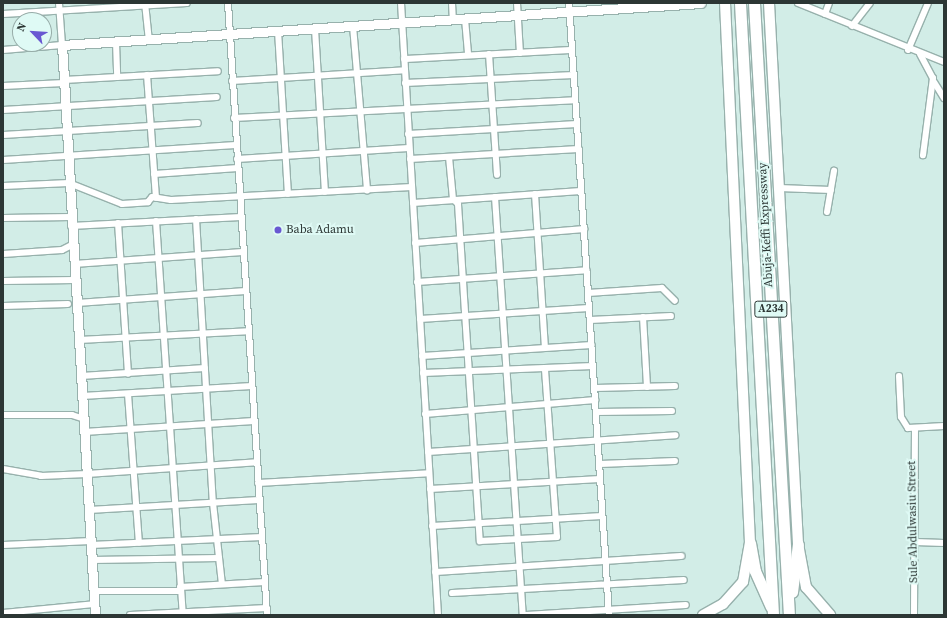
<!DOCTYPE html>
<style>
body{margin:0}
#map{position:relative;width:947px;height:618px;overflow:hidden;background:#d2ede7;font-family:"Source Serif 4",serif}
div>[style]{position:absolute}
.roads{filter:drop-shadow(1px 0 #97b1ac) drop-shadow(-1px 0 #97b1ac) drop-shadow(0 1px #97b1ac) drop-shadow(0 -1px #97b1ac)}
.street>*{height:6px;margin:-3px;padding:0 3px;transform-origin:3px;border-radius:3px;background:#fff}
.secondary>*{height:9px;margin:-4.5px;padding:0 4.5px;transform-origin:4.5px;border-radius:4.5px;background:#fff}
.primary>*{height:10px;margin:-5px;padding:0 5px;transform-origin:5px;border-radius:5px;background:#fff}
.highway>*{height:11px;margin:-5.5px;padding:0 5.5px;transform-origin:5.5px;border-radius:5.5px;background:#fff}
.dots>*{width:11px;height:11px;translate:-50% -50%;box-sizing:border-box;border:2px solid #dffaf5;border-radius:50%}
span{translate:-50% -50%;white-space:nowrap;text-align:center;line-height:1.15;-webkit-text-stroke:4px #dffaf5;paint-order:stroke}
.shield-label span{padding:1px 3px;background:#dffaf5;border:1px solid;border-radius:3px;-webkit-text-stroke-width:0}
.shield-label{font-size:11px;color:#2c3634;font-weight:700}
.street-label{font-size:12px;color:#2c3634}
.poi-label{font-size:12px;color:#2c3634}
.left{translate:0 -50%;text-align:left}
.frame{position:absolute;inset:0;border:4px solid #2c3634;pointer-events:none}
.north{position:absolute;left:12px;top:12px;width:40px;height:40px;box-sizing:border-box;background:#dffaf5;border:1px solid #97aca8;border-radius:50%;rotate:295deg;font-size:11px;font-weight:700;line-height:16px;text-align:center;color:#2c3634}
.north::after{content:'';display:block;margin:auto;width:14px;height:18px;background:#6958d2;clip-path:polygon(50% 0,100% 100%,50% 72%,0 100%)}
</style>
<div id="map">
<div class="roads">
<div class="street">
<i style="left:145px;top:3px;width:37px;rotate:84deg"></i>
<i style="left:228px;top:3px;width:613px;rotate:86.35deg"></i>
<i style="left:401px;top:3px;width:613px;rotate:86.54deg"></i>
<i style="left:452px;top:3px;width:17px;rotate:87deg"></i>
<i style="left:517px;top:3px;width:50px;rotate:86.6deg"></i>
<i style="left:569px;top:3px;width:613px;rotate:86.26deg"></i>
<i style="left:798px;top:3px;width:157px;rotate:22deg"></i>
<i style="left:3px;top:14px;width:184px;rotate:-3.4deg"></i>
<i style="left:825px;top:14px;width:12px;rotate:-70deg"></i>
<i style="left:465px;top:19px;width:36px;rotate:85deg"></i>
<i style="left:353px;top:26px;width:165px;rotate:85.1deg"></i>
<i style="left:852px;top:26px;width:29px;rotate:-52deg"></i>
<i style="left:315px;top:29px;width:163px;rotate:86.5deg"></i>
<i style="left:278px;top:31px;width:163px;rotate:86.5deg"></i>
<i style="left:116px;top:42px;width:35px;rotate:88deg"></i>
<i style="left:3px;top:50px;width:59px;rotate:-4.8deg"></i>
<i style="left:62px;top:45px;width:42px;rotate:-94.1deg"></i>
<i style="left:908px;top:50px;width:51px;rotate:-66.9deg"></i>
<i style="left:489px;top:54px;width:121px;rotate:86.2deg"></i>
<i style="left:920px;top:54px;width:27px;rotate:62deg"></i>
<i style="left:933px;top:78px;width:78px;rotate:97.4deg"></i>
<i style="left:404px;top:59px;width:168px;rotate:-3.1deg"></i>
<i style="left:147px;top:75px;width:123px;rotate:85.8deg"></i>
<i style="left:64px;top:80px;width:154px;rotate:-3.3deg"></i>
<i style="left:232px;top:81px;width:173px;rotate:-3.6deg"></i>
<i style="left:934px;top:82px;width:19px;rotate:58deg"></i>
<i style="left:405px;top:83px;width:169px;rotate:-2.7deg"></i>
<i style="left:3px;top:86px;width:61px;rotate:-2.8deg"></i>
<i style="left:3px;top:110px;width:214px;rotate:-3.5deg"></i>
<i style="left:234px;top:118px;width:341px;rotate:-3deg"></i>
<i style="left:408px;top:134px;width:169px;rotate:-3.4deg"></i>
<i style="left:3px;top:135px;width:195px;rotate:-3.5deg"></i>
<i style="left:449px;top:157px;width:42px;rotate:84.6deg"></i>
<i style="left:453px;top:199px;width:7px;rotate:45deg"></i>
<i style="left:458px;top:204px;width:338px;rotate:86.3deg"></i>
<i style="left:480px;top:541px;width:77px;rotate:-3deg"></i>
<i style="left:557px;top:537px;width:169px;rotate:-94.1deg"></i>
<i style="left:237px;top:159px;width:172px;rotate:-3.7deg"></i>
<i style="left:410px;top:159px;width:169px;rotate:-3.4deg"></i>
<i style="left:3px;top:160px;width:233px;rotate:-3.7deg"></i>
<i style="left:154px;top:174px;width:84px;rotate:-4.1deg"></i>
<i style="left:3px;top:186px;width:66px;rotate:-2.6deg"></i>
<i style="left:69px;top:183px;width:57px;rotate:21.6deg"></i>
<i style="left:122px;top:204px;width:26px;rotate:-4deg"></i>
<i style="left:148px;top:202px;width:6px;rotate:-51deg"></i>
<i style="left:152px;top:197px;width:19px;rotate:9deg"></i>
<i style="left:171px;top:200px;width:241px;rotate:-3.1deg"></i>
<i style="left:779px;top:188px;width:52px;rotate:2.2deg"></i>
<i style="left:535px;top:194px;width:153px;rotate:86.3deg"></i>
<i style="left:495px;top:197px;width:419px;rotate:86.2deg"></i>
<i style="left:413px;top:203px;width:168px;rotate:-4.1deg"></i>
<i style="left:827px;top:212px;width:42px;rotate:-80.3deg"></i>
<i style="left:3px;top:218px;width:68px;rotate:-0.8deg"></i>
<i style="left:196px;top:219px;width:285px;rotate:86.6deg"></i>
<i style="left:213px;top:503px;width:81px;rotate:83.7deg"></i>
<i style="left:156px;top:221px;width:395px;rotate:86.1deg"></i>
<i style="left:118px;top:223px;width:151px;rotate:86.2deg"></i>
<i style="left:71px;top:226px;width:170px;rotate:-3deg"></i>
<i style="left:415px;top:243px;width:170px;rotate:-4.7deg"></i>
<i style="left:3px;top:254px;width:59px;rotate:-3.9deg"></i>
<i style="left:62px;top:250px;width:11px;rotate:-27deg"></i>
<i style="left:74px;top:264px;width:169px;rotate:-4.1deg"></i>
<i style="left:3px;top:281px;width:72px;rotate:-0.8deg"></i>
<i style="left:417px;top:282px;width:170px;rotate:-4deg"></i>
<i style="left:588px;top:293px;width:74px;rotate:-3.9deg"></i>
<i style="left:662px;top:288px;width:18px;rotate:45deg"></i>
<i style="left:77px;top:303px;width:169px;rotate:-4.1deg"></i>
<i style="left:3px;top:306px;width:65px;rotate:-1.8deg"></i>
<i style="left:643px;top:317px;width:70px;rotate:86.7deg"></i>
<i style="left:420px;top:319px;width:169px;rotate:-3.7deg"></i>
<i style="left:590px;top:320px;width:81px;rotate:-2.8deg"></i>
<i style="left:79px;top:340px;width:169px;rotate:-3deg"></i>
<i style="left:422px;top:356px;width:170px;rotate:-3.7deg"></i>
<i style="left:423px;top:373px;width:170px;rotate:-2.4deg"></i>
<i style="left:81px;top:376px;width:124px;rotate:-3.7deg"></i>
<i style="left:899px;top:376px;width:41px;rotate:87.2deg"></i>
<i style="left:901px;top:417px;width:13px;rotate:58deg"></i>
<i style="left:908px;top:428px;width:36px;rotate:-3deg"></i>
<i style="left:595px;top:388px;width:80px;rotate:-1.4deg"></i>
<i style="left:128px;top:394px;width:149px;rotate:85.8deg"></i>
<i style="left:82px;top:396px;width:170px;rotate:-3.4deg"></i>
<i style="left:596px;top:412px;width:76px;rotate:-0.8deg"></i>
<i style="left:425px;top:414px;width:171px;rotate:-4.7deg"></i>
<i style="left:3px;top:415px;width:69px"></i>
<i style="left:72px;top:415px;width:13px;rotate:18deg"></i>
<i style="left:84px;top:432px;width:170px;rotate:-3.7deg"></i>
<i style="left:428px;top:452px;width:248px;rotate:-3.9deg"></i>
<i style="left:600px;top:464px;width:75px;rotate:-2.3deg"></i>
<i style="left:3px;top:469px;width:39px;rotate:10deg"></i>
<i style="left:41px;top:476px;width:46px;rotate:-2.5deg"></i>
<i style="left:87px;top:474px;width:170px;rotate:-4deg"></i>
<i style="left:258px;top:483px;width:171px;rotate:-3.3deg"></i>
<i style="left:430px;top:489px;width:170px;rotate:-3.4deg"></i>
<i style="left:89px;top:510px;width:170px;rotate:-3.4deg"></i>
<i style="left:432px;top:526px;width:170px;rotate:-3.4deg"></i>
<i style="left:915px;top:542px;width:29px;rotate:2deg"></i>
<i style="left:3px;top:545px;width:88px;rotate:-2.6deg"></i>
<i style="left:91px;top:545px;width:171px;rotate:-2.7deg"></i>
<i style="left:92px;top:560px;width:127px;rotate:-0.9deg"></i>
<i style="left:435px;top:572px;width:247px;rotate:-3.7deg"></i>
<i style="left:180px;top:587px;width:85px;rotate:-3.4deg"></i>
<i style="left:94px;top:591px;width:87px"></i>
<i style="left:452px;top:593px;width:232px;rotate:-3.2deg"></i>
<i style="left:3px;top:613px;width:91px;rotate:-5.6deg"></i>
<i style="left:130px;top:615px;width:137px;rotate:-2.9deg"></i>
<i style="left:526px;top:615px;width:160px;rotate:-3.6deg"></i>
<i style="left:914px;top:615px;width:186px;rotate:-89.7deg"></i>
</div>
<div class="secondary">
<i style="left:95px;top:615px;width:571px;rotate:-93.31deg"></i>
<i style="left:62px;top:45px;width:640px;rotate:-3.76deg"></i>
</div>
<div class="primary">
<i style="left:769px;top:3px;width:542px;rotate:86.93deg"></i>
<i style="left:798px;top:544px;width:44px;rotate:79.5deg"></i>
<i style="left:806px;top:587px;width:37px;rotate:49deg"></i>
<i style="left:703px;top:615px;width:23px;rotate:-29deg"></i>
<i style="left:723px;top:604px;width:30px;rotate:-48deg"></i>
<i style="left:743px;top:582px;width:40px;rotate:-80deg"></i>
<i style="left:750px;top:543px;width:541px;rotate:-92.65deg"></i>
</div>
<div class="highway">
<i style="left:740px;top:3px;width:613px;rotate:86.91deg"></i>
<i style="left:754px;top:3px;width:613px;rotate:86.73deg"></i>
<i style="left:750px;top:543px;width:28px;rotate:80deg"></i>
<i style="left:755px;top:571px;width:39px;rotate:66deg"></i>
<i style="left:792px;top:592px;width:48px;rotate:-82.9deg"></i>
</div>
</div>
<div class="dots">
<i style="left:278px;top:230px;background:#6958d2"></i>
</div>
<div class="shield-label">
<span style="left:771px;top:309px">A234</span>
</div>
<div class="street-label">
<span style="left:766px;top:225px;rotate:-93deg">Abuja-Keffi Expressway</span>
<span style="left:913px;top:522px;rotate:-91deg">Sule Abdulwasiu Street</span>
</div>
<div class="poi-label">
<span class="left" style="left:286px;top:230px">Baba Adamu</span>
</div>
<div class="frame"></div>
<div class="north">N</div>
</div>
